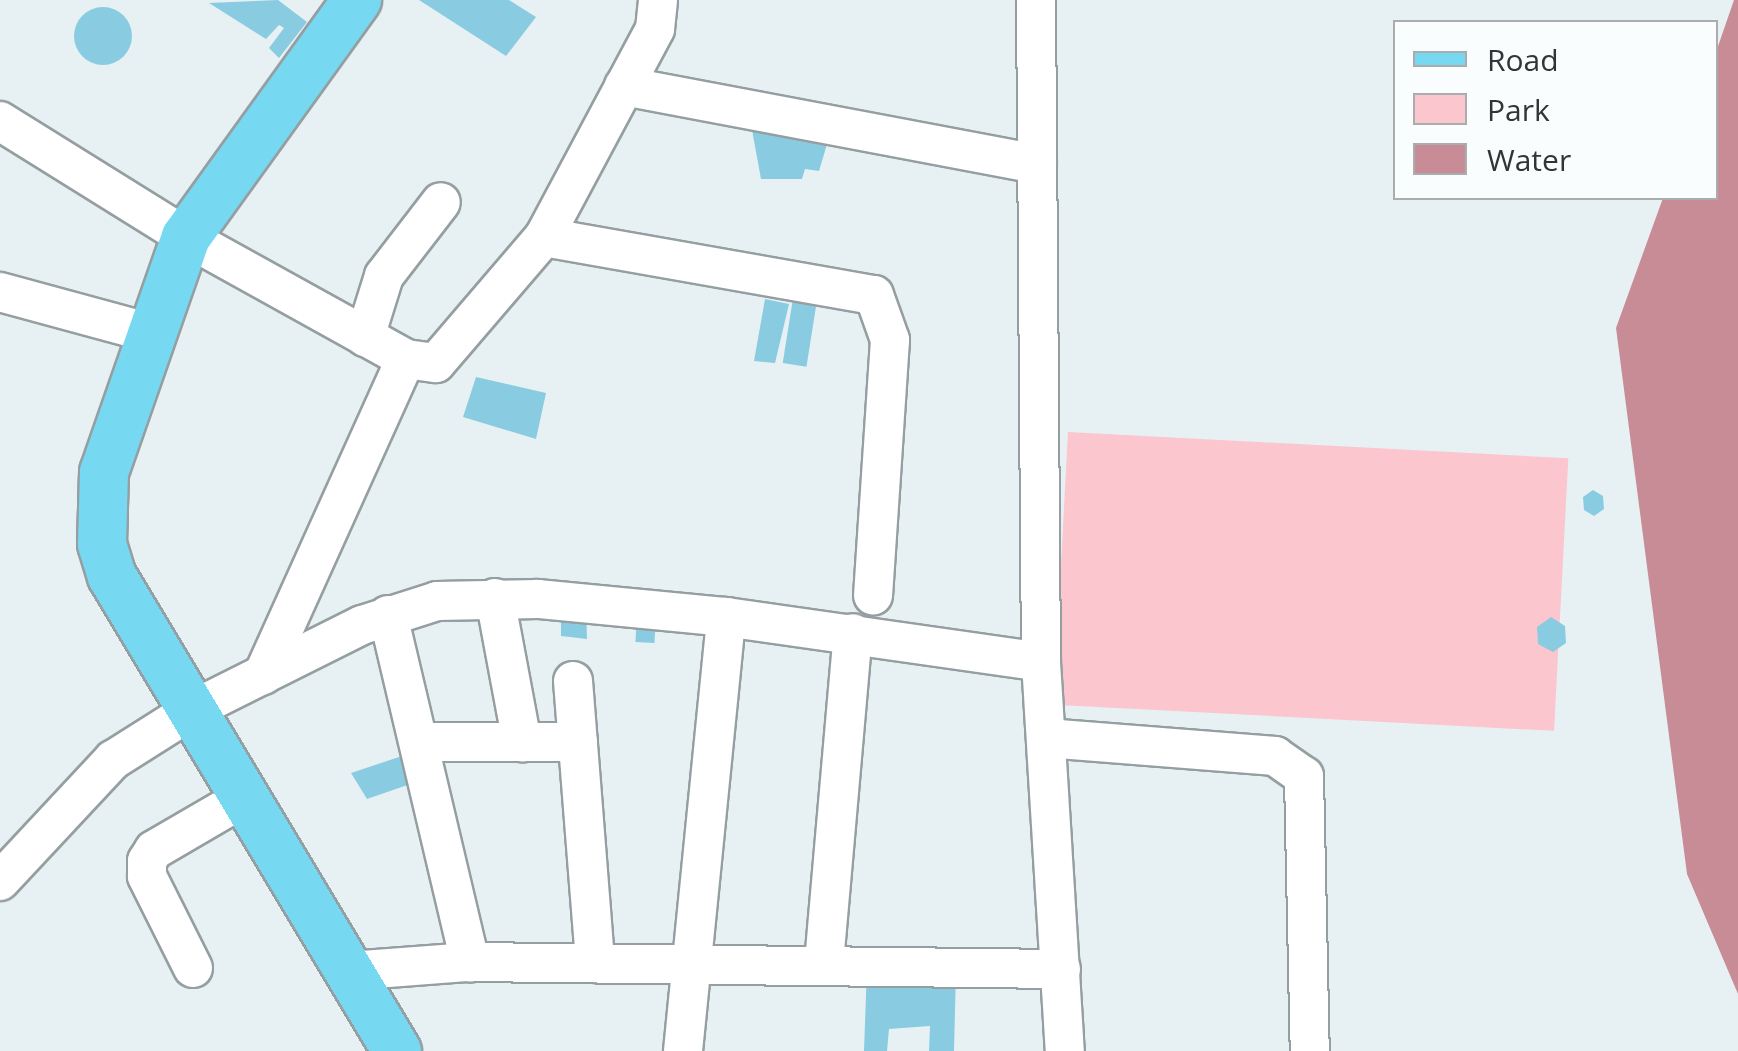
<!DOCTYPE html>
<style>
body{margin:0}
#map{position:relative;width:1738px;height:1051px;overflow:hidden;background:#e7f1f4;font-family:"Open Sans",sans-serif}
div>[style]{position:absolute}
.green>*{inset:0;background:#fbc6ce;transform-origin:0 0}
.water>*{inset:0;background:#c78c95}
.building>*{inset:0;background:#89cbe0;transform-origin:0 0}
.round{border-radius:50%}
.roads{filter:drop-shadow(2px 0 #959ea1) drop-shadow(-2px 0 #959ea1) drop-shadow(0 2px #959ea1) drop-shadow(0 -2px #959ea1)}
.minor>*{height:38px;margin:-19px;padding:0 19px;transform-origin:19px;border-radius:19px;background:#fff}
.major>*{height:48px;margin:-24px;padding:0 24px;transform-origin:24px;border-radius:24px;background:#76d9f1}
span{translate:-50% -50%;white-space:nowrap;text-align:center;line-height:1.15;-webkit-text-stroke:8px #f9fdfe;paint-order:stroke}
.legend{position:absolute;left:1393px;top:20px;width:325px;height:180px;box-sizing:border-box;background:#f9fdfe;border:2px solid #a9adae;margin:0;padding:12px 18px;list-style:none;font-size:30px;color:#323537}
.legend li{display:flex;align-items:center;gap:20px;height:50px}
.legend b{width:50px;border:2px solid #a9adae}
</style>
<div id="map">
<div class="green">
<i style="left:1068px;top:432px;width:501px;height:273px;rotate:3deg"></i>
</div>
<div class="water">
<i style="clip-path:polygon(1734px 0,1738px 0,1738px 994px,1687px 874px,1616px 328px,1663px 198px,1716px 198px,1716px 52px)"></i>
</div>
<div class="building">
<i style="clip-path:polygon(278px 0,307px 22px,279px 58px,269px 48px,284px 28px,279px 25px,266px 39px,209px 3px)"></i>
<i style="clip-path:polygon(419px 0,509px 0,536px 17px,506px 56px)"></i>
<i class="round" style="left:74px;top:7px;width:58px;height:58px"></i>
<i style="clip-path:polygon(752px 130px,831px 131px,819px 171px,805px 169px,802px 179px,761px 179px)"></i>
<i style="left:794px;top:292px;width:24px;height:72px;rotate:9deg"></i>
<i style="clip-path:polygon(765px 299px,789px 304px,775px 363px,754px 361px)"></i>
<i style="clip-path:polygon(476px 377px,546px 393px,536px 439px,463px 417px)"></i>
<i style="clip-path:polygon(1593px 490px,1603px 496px,1604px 509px,1594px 516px,1584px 510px,1583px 497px)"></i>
<i style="clip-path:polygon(561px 603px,586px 609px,587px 639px,561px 636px)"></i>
<i style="left:637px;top:613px;width:19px;height:29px;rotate:3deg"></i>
<i style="clip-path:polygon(1551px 617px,1565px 626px,1566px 643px,1553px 652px,1538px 644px,1537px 627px)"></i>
<i style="clip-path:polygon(414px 752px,419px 781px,367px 799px,351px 773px)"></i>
<i style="clip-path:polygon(867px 967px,956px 970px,954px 1051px,929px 1051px,930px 1026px,889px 1029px,887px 1051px,864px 1051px)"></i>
</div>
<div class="roads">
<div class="minor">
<i style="left:1036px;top:0;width:662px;rotate:89.57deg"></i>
<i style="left:1041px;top:662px;width:390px;rotate:86.5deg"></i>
<i style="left:624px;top:86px;width:420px;rotate:10.7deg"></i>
<i style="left:0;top:121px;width:219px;rotate:31.9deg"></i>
<i style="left:186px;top:237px;width:252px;rotate:29deg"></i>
<i style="left:406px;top:359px;width:30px;rotate:8deg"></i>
<i style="left:436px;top:363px;width:166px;rotate:-49.4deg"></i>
<i style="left:544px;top:237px;width:236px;rotate:-61.9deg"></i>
<i style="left:655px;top:29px;width:29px;rotate:-84deg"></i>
<i style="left:544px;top:237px;width:335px;rotate:10deg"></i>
<i style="left:874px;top:295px;width:48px;rotate:70.4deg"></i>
<i style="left:890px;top:340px;width:256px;rotate:93.8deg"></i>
<i style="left:0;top:292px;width:152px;rotate:15.2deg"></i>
<i style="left:365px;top:337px;width:64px;rotate:-72.7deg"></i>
<i style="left:384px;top:276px;width:93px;rotate:-52.4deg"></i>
<i style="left:495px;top:598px;width:147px;rotate:79.4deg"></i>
<i style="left:388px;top:615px;width:357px;rotate:76.7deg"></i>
<i style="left:263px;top:675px;width:347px;rotate:-65.7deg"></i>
<i style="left:573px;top:681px;width:283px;rotate:85.5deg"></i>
<i style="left:1046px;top:738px;width:230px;rotate:4.5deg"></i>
<i style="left:1275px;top:756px;width:35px;rotate:35deg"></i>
<i style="left:1304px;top:776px;width:275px;rotate:88.8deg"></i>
<i style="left:419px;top:742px;width:159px"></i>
<i style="left:0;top:881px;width:166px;rotate:-47deg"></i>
<i style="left:113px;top:760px;width:93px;rotate:-32.3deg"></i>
<i style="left:192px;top:710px;width:190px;rotate:-26.6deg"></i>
<i style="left:362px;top:625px;width:79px;rotate:-17.7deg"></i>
<i style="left:437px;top:601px;width:101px;rotate:-1.1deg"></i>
<i style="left:538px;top:599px;width:189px;rotate:5.5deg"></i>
<i style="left:726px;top:617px;width:318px;rotate:8.1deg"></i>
<i style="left:824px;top:963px;width:331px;rotate:-85deg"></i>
<i style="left:193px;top:968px;width:103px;rotate:-116.6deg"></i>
<i style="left:147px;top:876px;width:15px;rotate:-90deg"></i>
<i style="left:147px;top:861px;width:13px;rotate:-58deg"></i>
<i style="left:154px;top:850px;width:105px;rotate:-30.2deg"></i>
<i style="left:349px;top:971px;width:121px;rotate:-4.3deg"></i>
<i style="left:470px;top:962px;width:591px;rotate:0.68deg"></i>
<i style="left:683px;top:1051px;width:436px;rotate:-84.3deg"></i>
</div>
<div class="major">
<i style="left:357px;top:0;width:292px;rotate:125.8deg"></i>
<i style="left:186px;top:237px;width:249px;rotate:109.2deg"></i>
<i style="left:104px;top:472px;width:72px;rotate:91.6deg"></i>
<i style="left:102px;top:544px;width:34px;rotate:73deg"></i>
<i style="left:112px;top:576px;width:554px;rotate:59.04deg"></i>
</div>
</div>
<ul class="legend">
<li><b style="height:12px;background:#76d9f1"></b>Road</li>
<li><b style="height:28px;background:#fbc6ce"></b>Park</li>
<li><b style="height:28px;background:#c78c95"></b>Water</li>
</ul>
</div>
